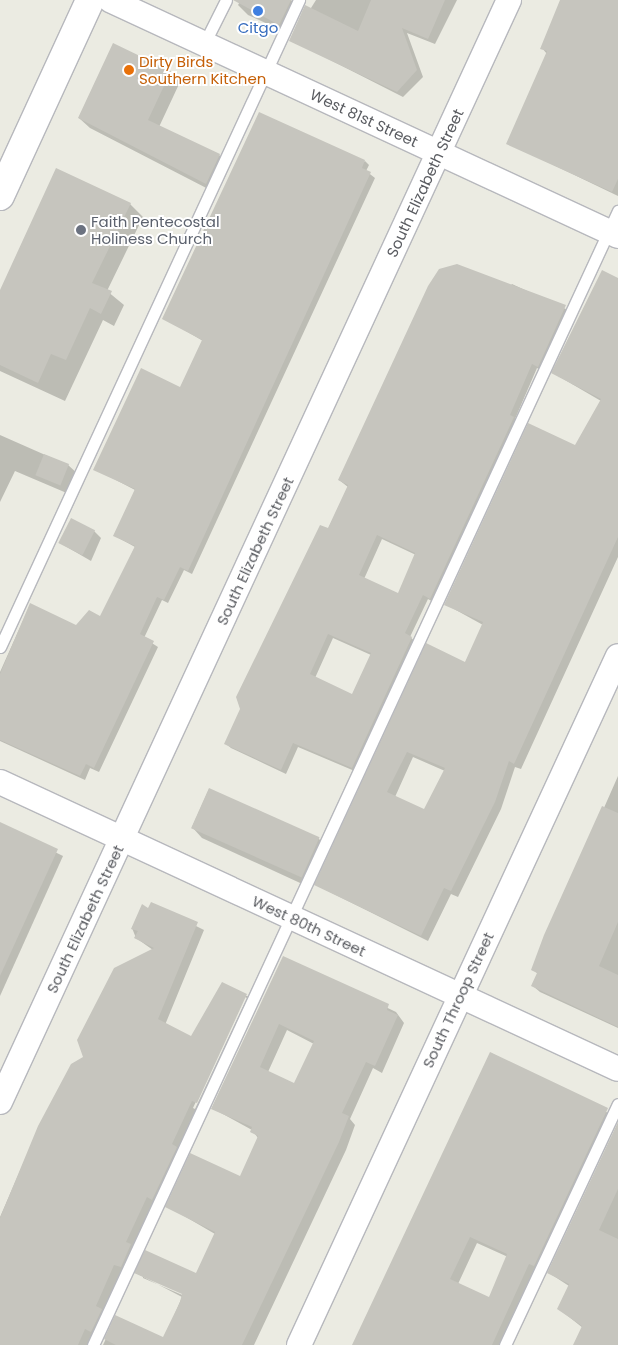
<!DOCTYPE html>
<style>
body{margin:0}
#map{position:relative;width:618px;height:1345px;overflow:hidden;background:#ebebe2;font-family:Poppins,sans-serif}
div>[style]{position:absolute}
.shadow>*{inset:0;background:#0003}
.building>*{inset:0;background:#c6c5be;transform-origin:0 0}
.roads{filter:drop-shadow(1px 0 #b7b8bd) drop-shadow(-1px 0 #b7b8bd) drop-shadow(0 1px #b7b8bd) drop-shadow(0 -1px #b7b8bd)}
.lane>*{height:11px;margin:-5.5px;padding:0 5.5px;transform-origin:5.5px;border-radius:5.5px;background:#fff}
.street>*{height:24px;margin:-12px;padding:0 12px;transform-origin:12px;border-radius:12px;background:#fff}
.secondary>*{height:28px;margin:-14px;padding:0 14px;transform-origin:14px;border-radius:14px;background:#fff}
.dots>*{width:14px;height:14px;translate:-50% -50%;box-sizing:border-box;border:2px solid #fff;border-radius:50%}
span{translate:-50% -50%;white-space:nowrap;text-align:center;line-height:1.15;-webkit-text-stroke:4px #fff;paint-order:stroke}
.shop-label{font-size:15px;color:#366cbe}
.food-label{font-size:15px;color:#c56008}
.left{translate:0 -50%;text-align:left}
.street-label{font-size:15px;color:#5a5c61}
.worship-label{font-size:15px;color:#5b616d}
</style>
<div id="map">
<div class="shadow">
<i style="clip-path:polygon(241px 0,291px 0,301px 10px,290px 34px,248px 15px,238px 5px)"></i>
<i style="clip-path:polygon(316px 0,457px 0,435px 44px,407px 33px,423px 77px,403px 97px,291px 40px)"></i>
<i style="clip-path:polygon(561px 0,618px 0,618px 196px,508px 143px,547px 54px,542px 48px)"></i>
<i style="clip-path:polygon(170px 72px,180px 82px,159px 127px,219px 155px,229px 165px,216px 193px,90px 128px,79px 118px)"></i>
<i style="clip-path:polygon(365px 161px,369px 165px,366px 171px,375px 178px,192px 574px,184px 570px,168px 603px,162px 600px,144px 638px,158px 647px,99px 772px,90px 768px,85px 780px,0 741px,0 672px,30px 605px,76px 626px,101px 618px,135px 547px,115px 536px,135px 490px,95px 469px,180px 389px,203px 341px,164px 318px)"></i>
<i style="clip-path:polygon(130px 204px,143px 217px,107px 291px,124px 305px,114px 326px,103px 320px,65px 401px,0 371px,0 293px)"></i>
<i style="clip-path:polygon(evenodd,618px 279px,618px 557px,521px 769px,515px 767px,501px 809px,458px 897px,451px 894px,428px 941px,316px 885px,465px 663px,483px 625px,445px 604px,575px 447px,601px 401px,553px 373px,618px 279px,413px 757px,445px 771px,425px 811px,395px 797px,413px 757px)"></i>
<i style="clip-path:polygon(evenodd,512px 284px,570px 311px,543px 371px,537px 368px,515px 419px,519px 423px,435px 603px,428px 599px,410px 637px,417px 643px,357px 772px,298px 747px,286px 774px,231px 748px,226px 744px,348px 487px,339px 480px,512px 284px,382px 539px,416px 555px,398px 595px,364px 579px,382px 539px,512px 284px,333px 638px,371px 655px,352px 696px,315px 678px,333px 638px)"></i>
<i style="clip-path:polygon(0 435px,68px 465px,78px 474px,69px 494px,15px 471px,0 502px)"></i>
<i style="clip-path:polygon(94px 531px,101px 538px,91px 561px,60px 543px)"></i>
<i style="clip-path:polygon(618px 776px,618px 1028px,540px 992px,533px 986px,538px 974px,533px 969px)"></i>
<i style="clip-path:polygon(209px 789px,319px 839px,329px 849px,311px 888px,202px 838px,192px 827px)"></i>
<i style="clip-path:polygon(0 825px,63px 856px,0 996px)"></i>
<i style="clip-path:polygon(evenodd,152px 904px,204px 930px,165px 1025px,192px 1038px,222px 984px,254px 1002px,204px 1109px,199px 1107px,179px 1151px,183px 1155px,159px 1206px,154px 1203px,133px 1248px,138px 1252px,128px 1274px,121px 1271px,94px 1345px,0 1345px,0 1217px,39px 1127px,72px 1065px,85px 1057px,78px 1040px,115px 969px,153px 950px,136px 938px,132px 928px,142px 906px,149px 909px,152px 904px,245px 996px,248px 996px,195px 1109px,193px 1108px,245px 996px)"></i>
<i style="clip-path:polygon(evenodd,284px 958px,396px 1012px,404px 1023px,382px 1073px,373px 1068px,350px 1119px,355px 1125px,346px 1150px,254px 1345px,103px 1345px,116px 1317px,164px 1339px,182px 1297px,136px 1273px,196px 1275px,215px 1234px,167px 1206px,240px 1178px,258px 1138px,252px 1130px,212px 1108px,284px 958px,287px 1030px,314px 1044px,295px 1084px,268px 1072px,287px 1030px,284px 958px,143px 1276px,188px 1295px,187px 1297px,143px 1278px,143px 1276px)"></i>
<i style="clip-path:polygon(evenodd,491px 1053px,614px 1116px,503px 1345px,355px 1345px,491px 1053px,477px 1243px,508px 1257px,489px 1299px,458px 1284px,477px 1243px)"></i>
<i style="clip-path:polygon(618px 1125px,618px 1345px,576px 1345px,583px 1328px,559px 1309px,569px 1286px,549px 1273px)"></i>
</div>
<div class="building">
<i style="clip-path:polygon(233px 0,291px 0,279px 25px)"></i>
<i style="clip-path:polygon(371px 0,445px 0,428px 39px,402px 28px,417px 70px,397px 92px,289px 41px,305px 5px,358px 31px)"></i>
<i style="clip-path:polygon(560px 0,618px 0,618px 179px,612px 192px,506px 144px,547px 51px,540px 49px)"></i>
<i style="clip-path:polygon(113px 43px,171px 71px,148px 120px,220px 154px,206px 184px,78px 118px)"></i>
<i style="clip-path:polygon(259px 112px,365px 160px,362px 168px,371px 172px,188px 571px,180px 567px,164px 600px,157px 597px,140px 634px,154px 641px,94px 768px,86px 764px,80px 776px,0 740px,0 674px,30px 603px,76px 625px,89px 610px,100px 616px,135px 546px,113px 536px,135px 489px,93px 470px,141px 368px,180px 387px,202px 340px,162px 319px)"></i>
<i style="clip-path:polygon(56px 168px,131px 203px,92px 283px,112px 291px,101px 314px,90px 308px,66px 360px,51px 354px,38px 383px,0 365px,0 290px)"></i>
<i style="clip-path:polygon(evenodd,457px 264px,566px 305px,538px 367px,532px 364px,510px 415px,514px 417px,430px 599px,423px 595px,405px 633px,412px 637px,352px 768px,293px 743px,281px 770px,224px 744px,240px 709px,236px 697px,320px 525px,328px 528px,348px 485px,338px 480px,428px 286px,439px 269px,457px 264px,377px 535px,415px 553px,398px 593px,359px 575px,377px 535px,457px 264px,328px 634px,371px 653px,352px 694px,310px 674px,328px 634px)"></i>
<i style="clip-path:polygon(evenodd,602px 270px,618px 278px,618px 537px,514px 764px,509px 761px,495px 802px,451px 891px,444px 888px,421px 936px,314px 885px,426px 643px,465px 662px,483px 622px,444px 605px,528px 423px,575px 445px,601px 399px,551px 373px,602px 270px,407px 752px,445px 768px,424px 809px,387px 792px,407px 752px)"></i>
<i style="left:44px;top:454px;width:27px;height:23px;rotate:22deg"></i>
<i style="left:71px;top:518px;width:27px;height:28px;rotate:27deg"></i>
<i style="left:209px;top:788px;width:121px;height:44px;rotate:24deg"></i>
<i style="clip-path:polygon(602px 806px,618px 813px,618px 922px,599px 966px,618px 975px,618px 1027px,531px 986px,537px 973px,531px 970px,544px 935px)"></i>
<i style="clip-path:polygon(0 822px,58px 849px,0 976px)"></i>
<i style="clip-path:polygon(151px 902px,198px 922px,158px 1019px,191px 1036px,222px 982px,247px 994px,197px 1103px,192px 1101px,172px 1144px,177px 1147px,152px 1200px,147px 1197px,126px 1242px,131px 1244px,121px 1267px,114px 1265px,96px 1306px,102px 1309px,91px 1332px,85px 1329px,78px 1345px,0 1345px,0 1218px,38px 1126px,71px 1064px,83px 1057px,77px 1040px,114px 968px,154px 948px,134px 938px,138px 931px,131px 929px,142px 904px,148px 908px)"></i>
<i style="clip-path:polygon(evenodd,283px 956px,389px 1004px,387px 1010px,398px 1015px,375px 1066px,366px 1062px,342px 1113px,349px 1116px,339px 1142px,242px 1345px,116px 1345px,104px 1339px,115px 1315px,163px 1337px,180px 1302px,182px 1294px,134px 1273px,145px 1250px,196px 1273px,215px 1232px,165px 1207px,190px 1153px,240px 1176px,258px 1136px,250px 1132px,252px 1127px,211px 1109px,283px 956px,279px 1024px,314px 1041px,294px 1083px,260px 1067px,279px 1024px)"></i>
<i style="clip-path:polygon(evenodd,490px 1052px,608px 1108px,534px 1266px,529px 1264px,492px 1345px,352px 1345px,490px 1052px,470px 1237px,507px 1254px,489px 1297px,450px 1279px,470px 1237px)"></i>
<i style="clip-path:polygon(618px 1122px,618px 1189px,599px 1230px,618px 1239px,618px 1345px,573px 1345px,582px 1326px,557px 1309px,569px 1284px,547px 1273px)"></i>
</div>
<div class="roads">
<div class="lane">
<i style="left:204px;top:44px;width:49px;rotate:-63.4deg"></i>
<i style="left:0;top:647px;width:713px;rotate:-65.2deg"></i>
<i style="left:93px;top:1345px;width:1250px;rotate:-65.16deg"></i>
<i style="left:505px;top:1345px;width:266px;rotate:-64.9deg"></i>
</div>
<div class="street">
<i style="left:110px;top:0;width:560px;rotate:24.92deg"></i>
<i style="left:0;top:782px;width:681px;rotate:24.91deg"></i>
<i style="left:0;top:1102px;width:1214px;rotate:-65.21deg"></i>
<i style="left:299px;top:1345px;width:759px;rotate:-65.16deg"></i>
</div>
<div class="secondary">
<i style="left:0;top:196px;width:216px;rotate:-65.3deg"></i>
</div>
</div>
<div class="dots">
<i style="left:258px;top:11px;background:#3f7fe0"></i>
<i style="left:129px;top:70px;background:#e8710a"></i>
<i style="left:81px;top:230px;background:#6b7280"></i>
</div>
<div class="shop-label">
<span style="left:258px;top:28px">Citgo</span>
</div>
<div class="food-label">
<span class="left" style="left:139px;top:70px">Dirty Birds<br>Southern Kitchen</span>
</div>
<div class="street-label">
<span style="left:364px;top:118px;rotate:25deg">West 81st Street</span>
<span style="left:425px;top:183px;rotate:-65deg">South Elizabeth Street</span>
<span style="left:255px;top:551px;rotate:-65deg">South Elizabeth Street</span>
<span style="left:85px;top:919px;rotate:-65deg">South Elizabeth Street</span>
<span style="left:309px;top:926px;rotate:25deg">West 80th Street</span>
<span style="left:458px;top:1000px;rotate:-65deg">South Throop Street</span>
</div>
<div class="worship-label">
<span class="left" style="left:91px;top:230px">Faith Pentecostal<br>Holiness Church</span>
</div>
</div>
